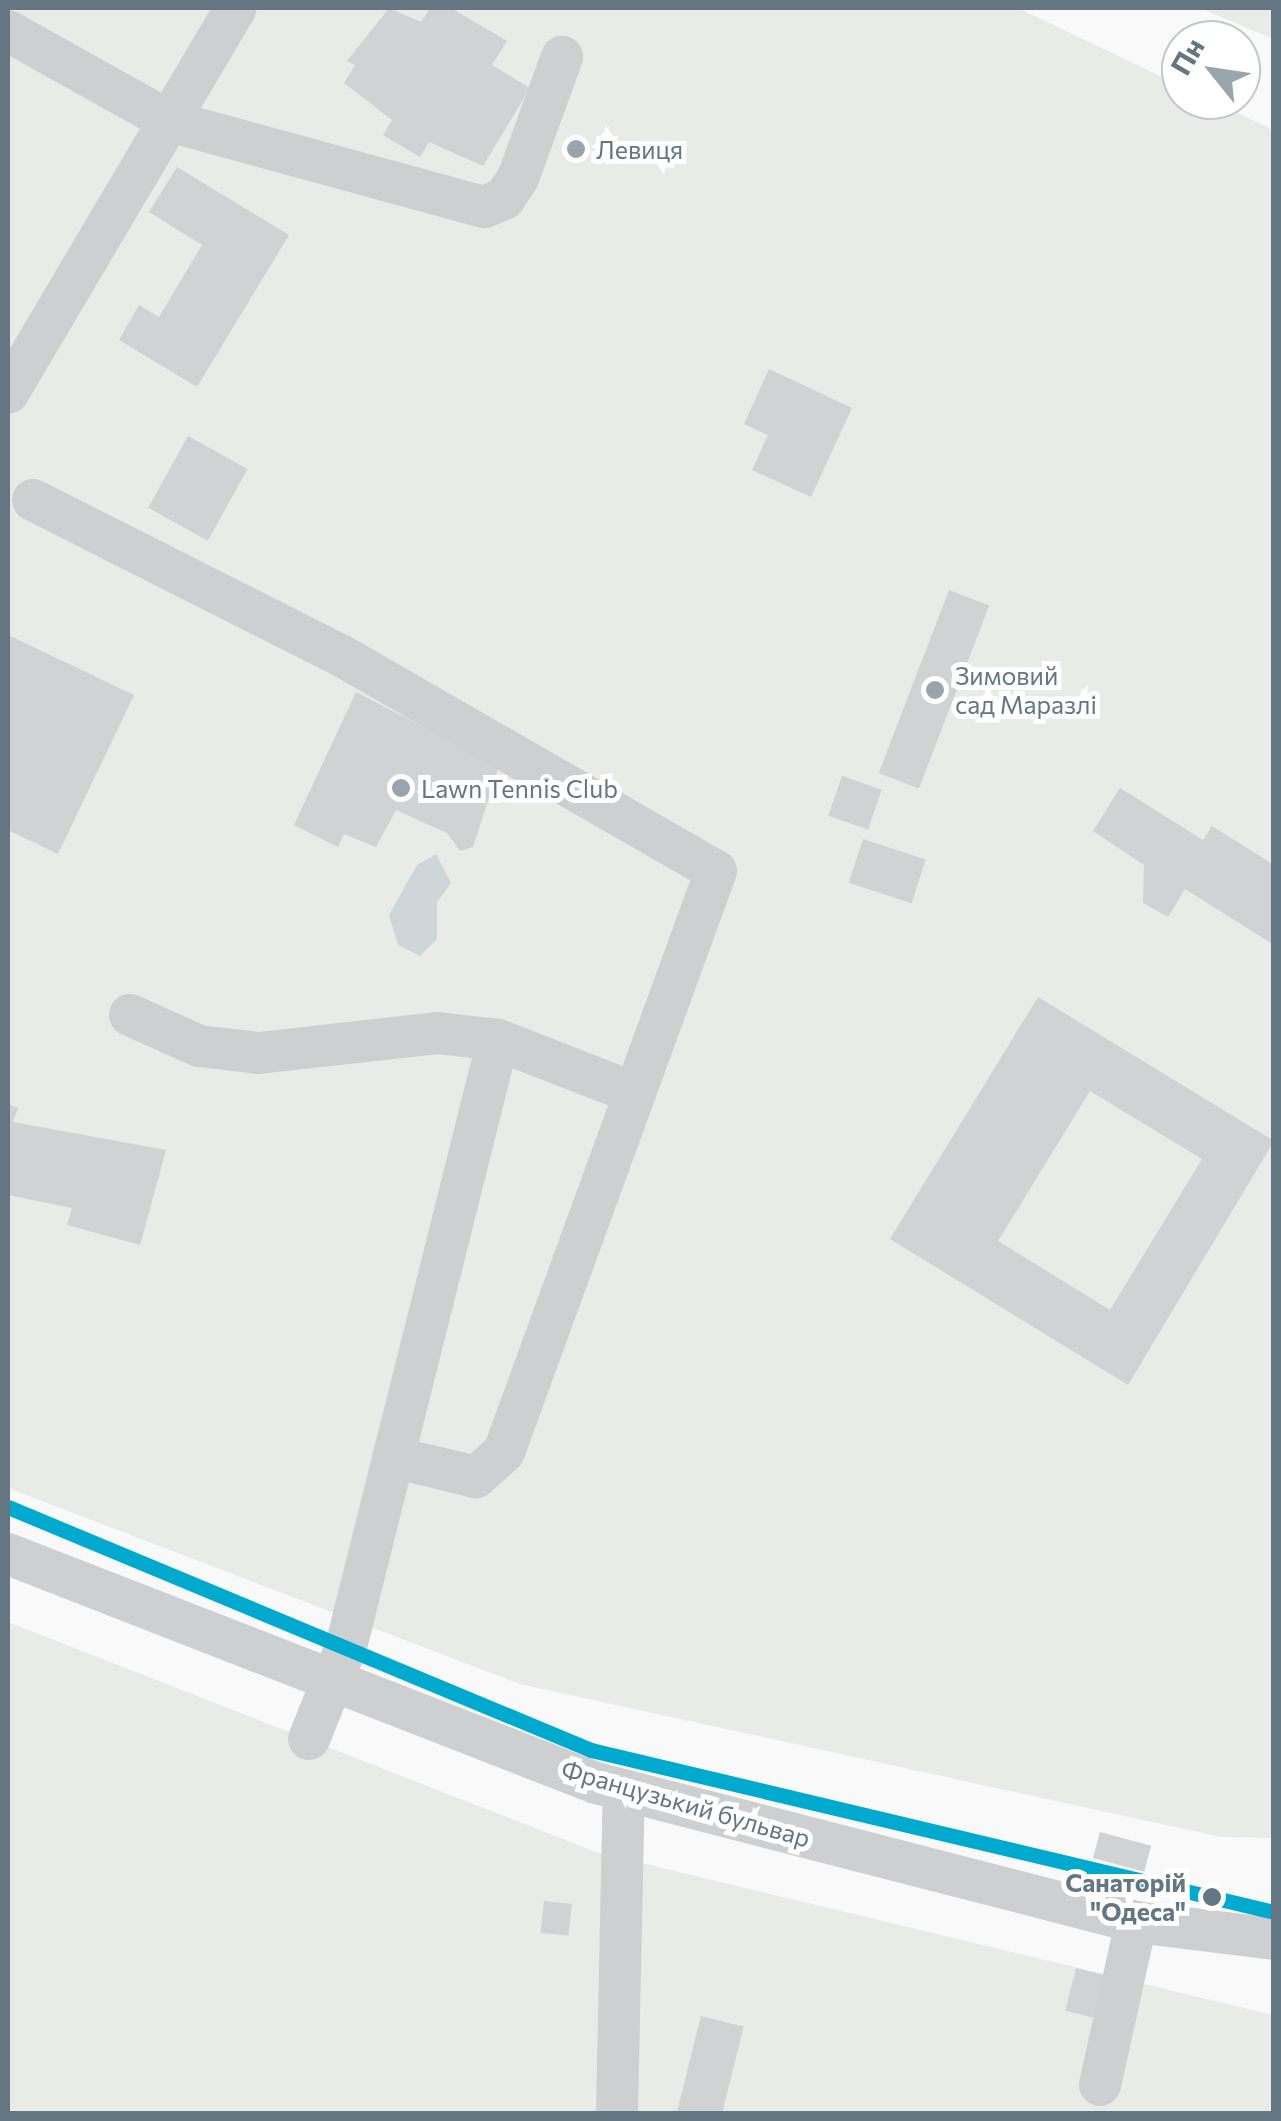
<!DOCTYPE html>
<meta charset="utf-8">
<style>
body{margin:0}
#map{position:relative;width:1281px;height:2121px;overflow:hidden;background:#f9f9f9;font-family:Commissioner,sans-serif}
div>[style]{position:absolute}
.green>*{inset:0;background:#e8ebe6}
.water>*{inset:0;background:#ced6d9}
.building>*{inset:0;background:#d0d2d3;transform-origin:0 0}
.minor>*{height:42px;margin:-21px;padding:0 21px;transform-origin:21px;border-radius:21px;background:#cecfd0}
.tram-1>*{height:15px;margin:-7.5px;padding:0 7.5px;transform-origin:7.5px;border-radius:7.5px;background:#00a9ce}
.dots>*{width:28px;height:28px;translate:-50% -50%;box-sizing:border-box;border:5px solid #fff;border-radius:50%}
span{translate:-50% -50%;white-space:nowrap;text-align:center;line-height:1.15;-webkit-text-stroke:10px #fff;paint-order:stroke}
.poi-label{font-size:25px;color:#657683}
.left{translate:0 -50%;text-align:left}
.street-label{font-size:25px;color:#657683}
.stop-label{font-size:25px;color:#657683;font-weight:700}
.right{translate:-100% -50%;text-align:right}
.frame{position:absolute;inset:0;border:10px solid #657683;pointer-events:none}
.north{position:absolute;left:1161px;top:20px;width:100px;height:100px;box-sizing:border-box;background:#fff;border:2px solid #c1c8cd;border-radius:50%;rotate:300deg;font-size:28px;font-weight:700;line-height:40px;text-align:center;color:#657683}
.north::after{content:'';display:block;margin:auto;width:35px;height:45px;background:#99a4ac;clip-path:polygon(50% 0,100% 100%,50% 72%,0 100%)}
</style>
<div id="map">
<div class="green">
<i style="clip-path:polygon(8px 8px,1018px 8px,1181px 86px,1181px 100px,1211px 100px,1273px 130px,1273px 1838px,1221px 1837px,520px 1684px,8px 1488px)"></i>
<i style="clip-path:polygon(1200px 8px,1273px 8px,1273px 39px)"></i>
<i style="clip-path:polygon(8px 1622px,596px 1852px,1273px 2015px,1273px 2113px,8px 2113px)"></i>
</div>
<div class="water">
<i style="clip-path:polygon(436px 854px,451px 883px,437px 902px,437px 939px,420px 956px,398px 945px,389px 915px,417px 865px)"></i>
</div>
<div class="building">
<i style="clip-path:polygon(389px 8px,421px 22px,430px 8px,451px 8px,507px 41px,492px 65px,530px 88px,483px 166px,429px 142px,420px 157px,383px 135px,392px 120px,344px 83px,355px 65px,347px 61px)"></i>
<i style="clip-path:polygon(177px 167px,289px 235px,197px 387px,119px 340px,139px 305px,159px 317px,202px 245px,149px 212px)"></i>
<i style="clip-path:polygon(769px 369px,852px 408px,811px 497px,752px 470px,768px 435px,744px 424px)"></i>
<i style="left:188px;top:436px;width:68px;height:82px;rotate:29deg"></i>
<i style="left:949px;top:590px;width:43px;height:196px;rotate:21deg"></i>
<i style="clip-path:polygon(8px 635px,134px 695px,58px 854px,8px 830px)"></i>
<i style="clip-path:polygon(356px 692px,499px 766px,473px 847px,460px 851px,447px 833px,396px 810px,376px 847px,344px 834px,338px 847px,294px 825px)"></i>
<i style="left:842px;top:776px;width:42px;height:42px;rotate:19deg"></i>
<i style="clip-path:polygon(1120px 788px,1203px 840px,1212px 826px,1274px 865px,1274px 945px,1185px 889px,1168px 917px,1143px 903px,1144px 865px,1093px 831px)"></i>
<i style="left:863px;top:839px;width:66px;height:46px;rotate:18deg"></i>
<i style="clip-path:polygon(evenodd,1038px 997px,1274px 1141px,1128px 1385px,890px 1239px,1038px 997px,1090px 1091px,1202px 1159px,1110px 1310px,998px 1241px,1090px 1091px)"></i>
<i style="clip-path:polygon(8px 1104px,18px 1108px,13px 1122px,166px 1150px,140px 1245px,67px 1225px,72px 1208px,8px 1195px)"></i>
<i style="left:1100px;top:1832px;width:53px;height:27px;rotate:15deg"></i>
<i style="left:544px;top:1901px;width:28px;height:32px;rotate:6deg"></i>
<i style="left:1076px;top:1968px;width:29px;height:44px;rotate:14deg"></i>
<i style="left:701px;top:2016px;width:44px;height:101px;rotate:14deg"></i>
</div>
<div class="minor">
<i style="left:8px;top:31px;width:184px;rotate:29.2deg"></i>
<i style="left:169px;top:121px;width:327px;rotate:15.3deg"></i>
<i style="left:484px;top:207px;width:22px;rotate:-22deg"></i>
<i style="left:504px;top:199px;width:25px;rotate:-56deg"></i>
<i style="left:518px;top:178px;width:129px;rotate:-70deg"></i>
<i style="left:8px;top:393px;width:447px;rotate:-59.4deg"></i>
<i style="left:33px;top:500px;width:346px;rotate:26.8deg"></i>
<i style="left:342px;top:656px;width:431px;rotate:29.9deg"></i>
<i style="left:716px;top:871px;width:618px;rotate:110.05deg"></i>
<i style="left:504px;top:1452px;width:38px;rotate:138deg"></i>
<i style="left:476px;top:1477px;width:85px;rotate:-166.5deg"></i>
<i style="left:130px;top:1015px;width:76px;rotate:24.2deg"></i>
<i style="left:199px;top:1046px;width:60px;rotate:6.7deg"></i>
<i style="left:259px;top:1053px;width:179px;rotate:-6.4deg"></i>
<i style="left:437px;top:1033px;width:61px;rotate:6.5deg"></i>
<i style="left:498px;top:1040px;width:146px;rotate:21.3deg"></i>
<i style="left:8px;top:1554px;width:631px;rotate:21.28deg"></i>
<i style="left:596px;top:1783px;width:558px;rotate:14.43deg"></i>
<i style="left:1136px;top:1922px;width:139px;rotate:7deg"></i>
<i style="left:309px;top:1739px;width:99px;rotate:-68.1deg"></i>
<i style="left:346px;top:1647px;width:626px;rotate:-75.94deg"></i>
<i style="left:1100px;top:2085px;width:167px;rotate:-77.5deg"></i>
<i style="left:617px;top:2114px;width:324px;rotate:-88.8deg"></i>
</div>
<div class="tram-1">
<i style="left:8px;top:1507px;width:632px;rotate:22.63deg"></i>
<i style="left:591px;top:1750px;width:702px;rotate:13.34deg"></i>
</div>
<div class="dots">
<i style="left:576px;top:149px;background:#99a4ac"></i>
<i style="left:935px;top:690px;background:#99a4ac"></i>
<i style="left:401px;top:788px;background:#99a4ac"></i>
<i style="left:1212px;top:1897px;background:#657683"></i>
</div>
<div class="poi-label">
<span class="left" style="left:596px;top:149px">Левиця</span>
<span class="left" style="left:955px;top:690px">Зимовий<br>сад Маразлі</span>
<span class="left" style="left:421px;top:788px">Lawn Tennis Club</span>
</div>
<div class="street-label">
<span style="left:686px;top:1803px;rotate:16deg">Французький бульвар</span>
</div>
<div class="stop-label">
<span class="right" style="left:1186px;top:1897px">Санаторій<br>"Одеса"</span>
</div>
<div class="frame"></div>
<div class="north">Пн</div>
</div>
